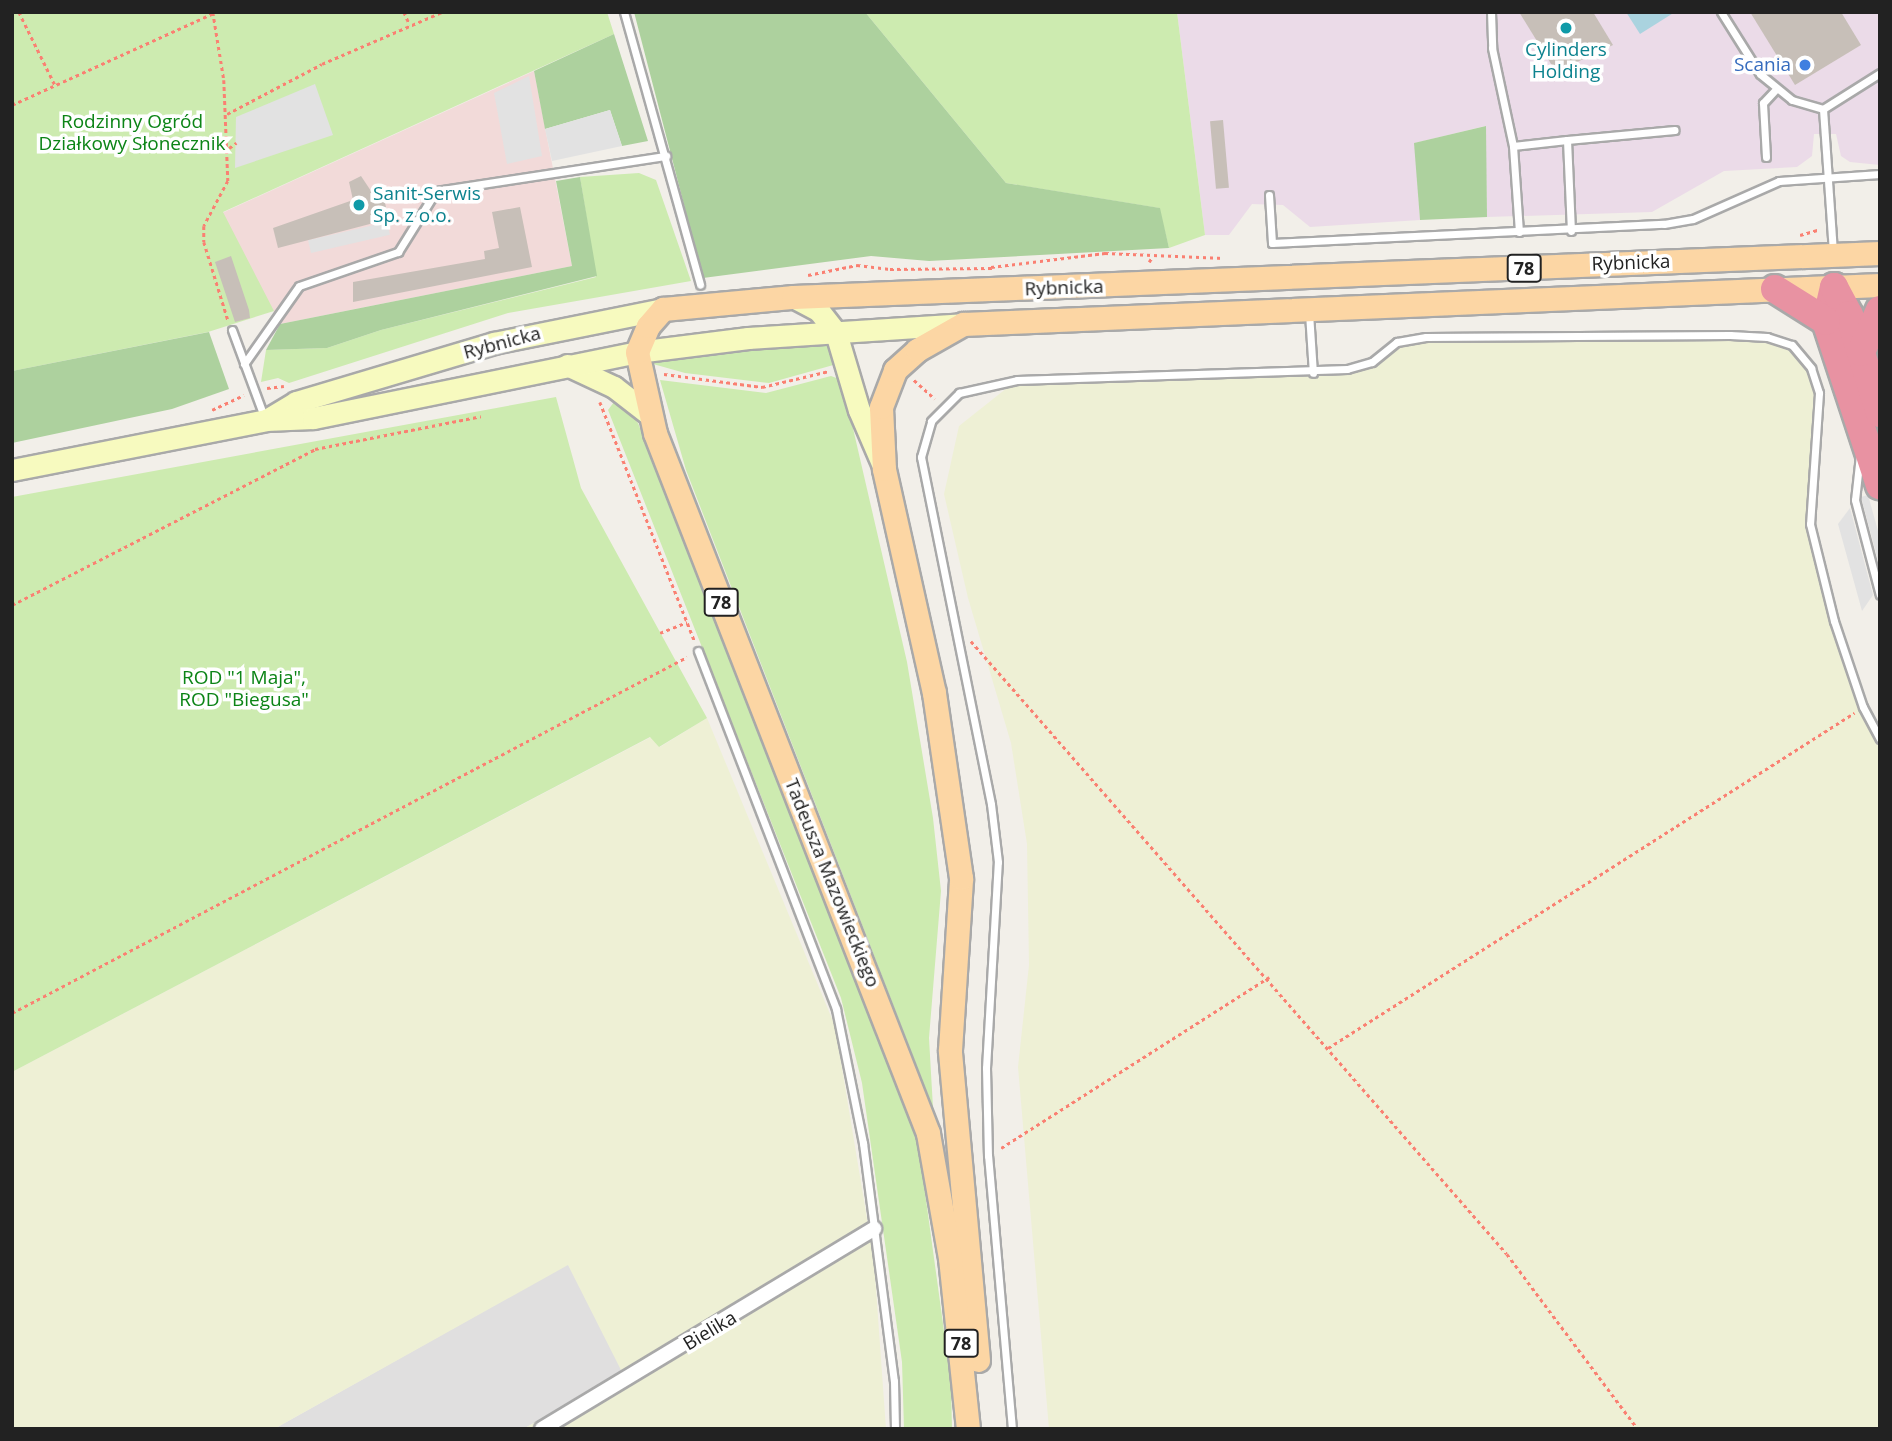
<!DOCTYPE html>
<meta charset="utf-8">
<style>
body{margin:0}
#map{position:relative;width:1892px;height:1441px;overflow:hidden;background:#f2efe9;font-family:"Open Sans",sans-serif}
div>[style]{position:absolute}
.residential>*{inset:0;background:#e0dfdf}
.commercial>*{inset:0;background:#f2dad9}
.industrial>*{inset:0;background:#ebdbe8}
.farmland>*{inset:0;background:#eef0d5}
.grass>*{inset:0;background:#cdebb0}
.forest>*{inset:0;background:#add19e}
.parking>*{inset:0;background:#e2e2e2;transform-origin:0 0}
.water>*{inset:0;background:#aad3df}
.building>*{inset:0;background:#c7bfb8;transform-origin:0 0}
.path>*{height:2.5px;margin-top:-1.25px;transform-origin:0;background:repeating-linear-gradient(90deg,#fa8072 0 3.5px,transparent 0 7px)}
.roads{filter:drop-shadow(2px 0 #a9a9a9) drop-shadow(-2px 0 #a9a9a9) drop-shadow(0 2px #a9a9a9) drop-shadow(0 -2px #a9a9a9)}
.lane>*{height:7px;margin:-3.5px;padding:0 3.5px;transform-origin:3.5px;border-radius:3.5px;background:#fff}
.street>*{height:14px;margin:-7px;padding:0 7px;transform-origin:7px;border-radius:7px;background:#fff}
.secondary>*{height:21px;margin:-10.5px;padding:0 10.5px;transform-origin:10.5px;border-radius:10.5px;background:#f7fabf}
.primary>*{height:23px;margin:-11.5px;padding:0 11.5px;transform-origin:11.5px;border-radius:11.5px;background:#fcd6a4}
.highway>*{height:28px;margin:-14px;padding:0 14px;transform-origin:14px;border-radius:14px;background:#e892a2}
.dots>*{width:19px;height:19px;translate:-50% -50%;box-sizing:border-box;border:4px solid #fff;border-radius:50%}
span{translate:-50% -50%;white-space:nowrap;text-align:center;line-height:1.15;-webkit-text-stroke:7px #fff;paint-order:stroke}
.shield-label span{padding:2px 5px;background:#fff;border:2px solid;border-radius:5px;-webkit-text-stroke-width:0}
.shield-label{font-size:18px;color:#222;font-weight:700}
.culture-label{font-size:19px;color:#0d838f}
.left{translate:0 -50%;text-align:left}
.shop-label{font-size:19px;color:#366cbe}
.right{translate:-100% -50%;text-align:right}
.park-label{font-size:19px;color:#0c8416}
.street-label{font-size:19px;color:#222}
.frame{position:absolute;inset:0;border:14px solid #222;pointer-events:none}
</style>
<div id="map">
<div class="residential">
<i style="clip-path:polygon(568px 1264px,624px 1374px,523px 1429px,274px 1429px)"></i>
</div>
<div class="commercial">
<i style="clip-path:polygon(534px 71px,572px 266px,280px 324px,222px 213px)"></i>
</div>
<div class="industrial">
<i style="clip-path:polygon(1177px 12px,1880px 12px,1880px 165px,1850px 162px,1841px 156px,1836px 134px,1814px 134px,1812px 156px,1797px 167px,1724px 171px,1652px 212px,1487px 217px,1485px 126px,1415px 143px,1420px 220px,1310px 227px,1283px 205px,1252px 204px,1229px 235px,1205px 235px)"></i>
</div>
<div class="farmland">
<i style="clip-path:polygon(1426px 337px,1767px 337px,1792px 345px,1811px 368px,1819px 393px,1810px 524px,1834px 621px,1863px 707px,1880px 739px,1880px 1429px,1049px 1429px,1018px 1067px,1029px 965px,1027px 844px,1011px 743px,968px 598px,944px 494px,959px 426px,1017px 380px,1313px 373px,1372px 362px,1397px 342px)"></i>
<i style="clip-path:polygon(707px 718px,835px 1026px,874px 1261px,886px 1429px,523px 1429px,623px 1374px,568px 1265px,274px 1429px,12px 1429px,12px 1072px,651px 737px,660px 747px)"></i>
</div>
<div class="grass">
<i style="clip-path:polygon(12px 12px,607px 12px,614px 34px,223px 212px,274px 311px,208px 332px,12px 371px)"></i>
<i style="clip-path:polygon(865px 12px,1177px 12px,1205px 235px,1169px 248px,1159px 208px,1006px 183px)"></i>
<i style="clip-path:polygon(639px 173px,656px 180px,691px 281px,508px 313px,289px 383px,278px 378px,261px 382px,266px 350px,327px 348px,381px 330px,596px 277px,580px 177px)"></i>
<i style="clip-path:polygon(828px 343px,837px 364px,769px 383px,685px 373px,653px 364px,655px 359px,686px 354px)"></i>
<i style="clip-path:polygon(831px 376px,842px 380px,855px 437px,907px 662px,933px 818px,941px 891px,929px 1038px,933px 1108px,686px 470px,660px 380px,766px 393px)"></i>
<i style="clip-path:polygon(556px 397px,581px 488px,707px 718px,659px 747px,650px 737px,12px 1072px,12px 497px)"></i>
<i style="clip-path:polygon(617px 398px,638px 423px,917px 1134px,951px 1382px,952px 1429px,904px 1429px,902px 1362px,862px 1083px,841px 998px,608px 410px)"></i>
</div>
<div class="forest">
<i style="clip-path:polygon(634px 12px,865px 12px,1006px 183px,1160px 208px,1169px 248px,929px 261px,871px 256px,703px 278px)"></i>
<i style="clip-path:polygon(614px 34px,648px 141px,622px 146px,610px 110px,545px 129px,534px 71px)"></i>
<i style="clip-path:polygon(1486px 126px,1487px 217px,1420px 220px,1414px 143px)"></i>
<i style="clip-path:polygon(580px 177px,597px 276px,381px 330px,327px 348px,266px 350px,280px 324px,572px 266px,556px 181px)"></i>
<i style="clip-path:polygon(209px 332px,229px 389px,172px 409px,12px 443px,12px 371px)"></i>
</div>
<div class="parking">
<i style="clip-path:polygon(529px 76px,542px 156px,507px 164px,494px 93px)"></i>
<i style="clip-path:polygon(315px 84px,333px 135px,235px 168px,236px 117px)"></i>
<i style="clip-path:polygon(610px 110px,622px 146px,552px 161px,545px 129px)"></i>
<i style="left:387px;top:222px;width:13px;height:81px;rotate:77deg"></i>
<i style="clip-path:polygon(1868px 495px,1880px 538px,1880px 568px,1861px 497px)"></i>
<i style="clip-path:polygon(1850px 508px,1873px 595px,1862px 611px,1838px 524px)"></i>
</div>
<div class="water">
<i style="clip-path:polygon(1626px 12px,1675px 12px,1640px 34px)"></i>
</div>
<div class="building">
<i style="clip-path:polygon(1519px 12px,1593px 12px,1613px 45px,1556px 72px)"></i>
<i style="clip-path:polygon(1750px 12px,1841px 12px,1861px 45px,1795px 85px)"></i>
<i style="left:1223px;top:120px;width:68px;height:13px;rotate:85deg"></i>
<i style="clip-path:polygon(361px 176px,377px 200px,384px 199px,389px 219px,278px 248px,273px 228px,353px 200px,349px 182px)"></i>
<i style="clip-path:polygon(520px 207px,532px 267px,353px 302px,353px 282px,485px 259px,484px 251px,499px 248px,492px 212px)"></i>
<i style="clip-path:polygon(231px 256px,249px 310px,250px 318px,235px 322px,215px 262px)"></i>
</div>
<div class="path">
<i style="left:19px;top:12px;width:81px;rotate:63.7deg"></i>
<i style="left:213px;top:12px;width:69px;rotate:80.8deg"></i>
<i style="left:224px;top:80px;width:101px;rotate:87.7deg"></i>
<i style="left:228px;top:181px;width:51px;rotate:118.1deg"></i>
<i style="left:204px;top:226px;width:16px;rotate:90deg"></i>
<i style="left:204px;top:242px;width:82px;rotate:72.9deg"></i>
<i style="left:404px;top:12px;width:14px;rotate:65deg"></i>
<i style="left:12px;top:105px;width:222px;rotate:-24.5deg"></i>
<i style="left:227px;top:114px;width:107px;rotate:-27.8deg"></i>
<i style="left:322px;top:64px;width:131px;rotate:-23.4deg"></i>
<i style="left:229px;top:148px;width:9px;rotate:-36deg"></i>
<i style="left:1800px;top:235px;width:18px;rotate:-16deg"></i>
<i style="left:1149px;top:262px;width:6px;rotate:-59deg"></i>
<i style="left:991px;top:267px;width:115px;rotate:-7deg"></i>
<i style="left:1105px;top:253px;width:119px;rotate:2.4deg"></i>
<i style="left:808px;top:275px;width:50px;rotate:-11.5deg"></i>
<i style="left:857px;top:265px;width:33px;rotate:7deg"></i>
<i style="left:890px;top:269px;width:102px;rotate:-0.6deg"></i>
<i style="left:664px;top:374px;width:99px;rotate:7.6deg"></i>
<i style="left:762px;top:387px;width:69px;rotate:-13.4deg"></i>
<i style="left:914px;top:380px;width:28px;rotate:42deg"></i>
<i style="left:267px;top:388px;width:17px;rotate:-7deg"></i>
<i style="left:600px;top:402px;width:256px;rotate:68.4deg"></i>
<i style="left:212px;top:410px;width:35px;rotate:-25deg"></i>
<i style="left:12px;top:605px;width:341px;rotate:-27.2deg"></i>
<i style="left:315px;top:449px;width:169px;rotate:-11.2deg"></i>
<i style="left:660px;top:633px;width:29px;rotate:-22deg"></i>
<i style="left:971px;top:641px;width:814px;rotate:48.83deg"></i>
<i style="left:1507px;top:1254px;width:219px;rotate:53.2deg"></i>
<i style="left:12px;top:1013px;width:763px;rotate:-27.81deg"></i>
<i style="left:1328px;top:1048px;width:624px;rotate:-32.49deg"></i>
<i style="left:1001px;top:1148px;width:318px;rotate:-32.5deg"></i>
</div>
<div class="roads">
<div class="lane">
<i style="left:624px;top:12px;width:283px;rotate:74.4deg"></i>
<i style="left:1491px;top:12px;width:36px;rotate:88deg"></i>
<i style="left:1492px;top:48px;width:100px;rotate:77.9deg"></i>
<i style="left:1721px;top:12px;width:73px;rotate:57.8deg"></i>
<i style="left:1760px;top:74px;width:41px;rotate:39.1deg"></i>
<i style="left:1792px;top:100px;width:32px;rotate:16deg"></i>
<i style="left:1823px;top:109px;width:67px;rotate:-32.3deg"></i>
<i style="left:1823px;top:109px;width:142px;rotate:86deg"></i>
<i style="left:1567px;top:140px;width:108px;rotate:-5.3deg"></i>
<i style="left:1766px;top:157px;width:54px;rotate:-93.2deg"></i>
<i style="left:1763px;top:103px;width:18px;rotate:-47deg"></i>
<i style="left:1269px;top:195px;width:48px;rotate:86.4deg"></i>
<i style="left:1272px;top:243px;width:392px;rotate:-2.8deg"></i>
<i style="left:1664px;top:224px;width:29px;rotate:-10deg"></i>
<i style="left:1693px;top:219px;width:94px;rotate:-23.8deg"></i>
<i style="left:1779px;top:181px;width:101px;rotate:-4deg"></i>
<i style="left:1519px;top:232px;width:86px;rotate:-94deg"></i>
<i style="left:1513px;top:146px;width:54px;rotate:-6.3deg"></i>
<i style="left:1567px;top:140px;width:91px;rotate:87.5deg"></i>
<i style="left:1309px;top:313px;width:60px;rotate:86.2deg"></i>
<i style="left:232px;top:330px;width:95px;rotate:69.7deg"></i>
<i style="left:244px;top:364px;width:95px;rotate:-54.8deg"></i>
<i style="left:299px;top:286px;width:105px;rotate:-19deg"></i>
<i style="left:398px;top:252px;width:72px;rotate:-58.1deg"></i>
<i style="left:436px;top:191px;width:233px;rotate:-8.7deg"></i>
<i style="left:1860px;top:455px;width:45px;rotate:96.3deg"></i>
<i style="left:1855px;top:500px;width:98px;rotate:75.3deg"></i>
<i style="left:698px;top:651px;width:384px;rotate:68.9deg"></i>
<i style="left:836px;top:1009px;width:137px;rotate:78.6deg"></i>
<i style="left:863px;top:1143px;width:240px;rotate:82.6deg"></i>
<i style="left:894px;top:1381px;width:48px;rotate:88.8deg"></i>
<i style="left:1012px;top:1429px;width:274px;rotate:-95deg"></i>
<i style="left:988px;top:1156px;width:88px;rotate:-91.3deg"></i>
<i style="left:986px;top:1068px;width:206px;rotate:-86.7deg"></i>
<i style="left:998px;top:862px;width:58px;rotate:-96.9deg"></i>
<i style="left:991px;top:804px;width:354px;rotate:-101.4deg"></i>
<i style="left:921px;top:457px;width:37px;rotate:-74deg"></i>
<i style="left:931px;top:421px;width:40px;rotate:-45deg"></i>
<i style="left:959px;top:393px;width:59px;rotate:-12.6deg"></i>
<i style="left:1017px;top:380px;width:330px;rotate:-1.9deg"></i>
<i style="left:1347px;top:369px;width:26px;rotate:-16deg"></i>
<i style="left:1372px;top:362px;width:32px;rotate:-39deg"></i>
<i style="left:1397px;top:342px;width:29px;rotate:-10deg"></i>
<i style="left:1426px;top:337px;width:304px;rotate:-0.4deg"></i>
<i style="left:1730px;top:335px;width:37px;rotate:3deg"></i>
<i style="left:1767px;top:337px;width:26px;rotate:18deg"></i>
<i style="left:1792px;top:345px;width:30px;rotate:50deg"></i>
<i style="left:1811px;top:368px;width:26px;rotate:72deg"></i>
<i style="left:1819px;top:393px;width:131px;rotate:93.9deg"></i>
<i style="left:1810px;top:524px;width:100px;rotate:76.1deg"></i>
<i style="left:1834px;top:621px;width:91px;rotate:71.4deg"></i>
<i style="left:1863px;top:707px;width:36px;rotate:62deg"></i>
</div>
<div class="street">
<i style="left:542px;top:1429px;width:388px;rotate:-31.1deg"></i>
</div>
<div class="secondary">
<i style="left:793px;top:297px;width:30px;rotate:28deg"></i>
<i style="left:819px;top:311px;width:28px;rotate:52deg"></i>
<i style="left:836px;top:333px;width:80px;rotate:73.4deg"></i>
<i style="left:859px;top:410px;width:63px;rotate:66.7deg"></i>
<i style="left:567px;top:365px;width:52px;rotate:25.1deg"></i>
<i style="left:614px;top:387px;width:46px;rotate:37.9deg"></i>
<i style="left:268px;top:419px;width:33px;rotate:-31deg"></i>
<i style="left:296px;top:402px;width:207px;rotate:-16.6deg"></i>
<i style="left:494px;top:343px;width:172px;rotate:-11.4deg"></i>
<i style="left:12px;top:470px;width:259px;rotate:-11.1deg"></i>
<i style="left:266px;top:420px;width:47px;rotate:-2.4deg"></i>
<i style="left:313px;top:418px;width:331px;rotate:-11.5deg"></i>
<i style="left:637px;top:352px;width:112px;rotate:-7.2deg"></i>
<i style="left:748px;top:338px;width:215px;rotate:-3.7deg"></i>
</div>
<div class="primary">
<i style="left:978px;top:1360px;width:311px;rotate:-95.2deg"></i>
<i style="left:950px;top:1050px;width:172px;rotate:-86.3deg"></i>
<i style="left:961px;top:878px;width:187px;rotate:-98.3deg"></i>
<i style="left:934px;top:693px;width:230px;rotate:-102.6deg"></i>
<i style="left:884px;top:469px;width:62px;rotate:-92.8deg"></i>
<i style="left:881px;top:407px;width:40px;rotate:-69deg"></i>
<i style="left:895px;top:370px;width:30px;rotate:-42deg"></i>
<i style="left:917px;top:350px;width:53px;rotate:-29.5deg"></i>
<i style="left:963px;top:324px;width:918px;rotate:-2.44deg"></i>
<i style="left:968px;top:1429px;width:172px;rotate:-96deg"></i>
<i style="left:950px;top:1258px;width:127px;rotate:-100deg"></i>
<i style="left:928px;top:1133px;width:751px;rotate:-111.31deg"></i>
<i style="left:655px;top:433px;width:83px;rotate:-102.5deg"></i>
<i style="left:637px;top:352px;width:28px;rotate:-67deg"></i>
<i style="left:648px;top:326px;width:23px;rotate:-49deg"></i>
<i style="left:663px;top:309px;width:131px;rotate:-5.3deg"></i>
<i style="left:793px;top:297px;width:1088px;rotate:-2.32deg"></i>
</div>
<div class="highway">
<i style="left:1834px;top:287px;width:35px;rotate:103deg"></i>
<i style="left:1826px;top:321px;width:173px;rotate:71.8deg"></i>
<i style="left:1834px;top:287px;width:32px;rotate:62deg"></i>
<i style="left:1849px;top:315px;width:103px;rotate:72.4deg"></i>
<i style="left:1775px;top:289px;width:60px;rotate:32.1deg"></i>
<i style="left:1861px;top:352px;width:46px;rotate:-65.7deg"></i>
</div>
</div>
<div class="dots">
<i style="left:1566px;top:28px;background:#0f9aa8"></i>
<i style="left:1805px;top:65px;background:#3f7fe0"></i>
<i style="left:359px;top:205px;background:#0f9aa8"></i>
</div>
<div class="shield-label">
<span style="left:1524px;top:268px">78</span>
<span style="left:721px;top:602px">78</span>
<span style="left:961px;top:1343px">78</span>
</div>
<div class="culture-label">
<span style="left:1566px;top:61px">Cylinders<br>Holding</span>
<span class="left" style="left:373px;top:205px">Sanit-Serwis<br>Sp. z o.o.</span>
</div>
<div class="shop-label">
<span class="right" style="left:1791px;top:65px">Scania</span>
</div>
<div class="park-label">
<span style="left:132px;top:133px">Rodzinny Ogród<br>Działkowy Słonecznik</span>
<span style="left:244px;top:689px">ROD "1 Maja",<br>ROD "Biegusa"</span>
</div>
<div class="street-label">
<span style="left:1631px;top:263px;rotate:-2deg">Rybnicka</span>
<span style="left:1064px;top:288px;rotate:-2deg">Rybnicka</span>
<span style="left:502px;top:343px;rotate:-15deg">Rybnicka</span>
<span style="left:832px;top:883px;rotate:68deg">Tadeusza Mazowieckiego</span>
<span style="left:710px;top:1331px;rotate:-31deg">Bielika</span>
</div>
<div class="frame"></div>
</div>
